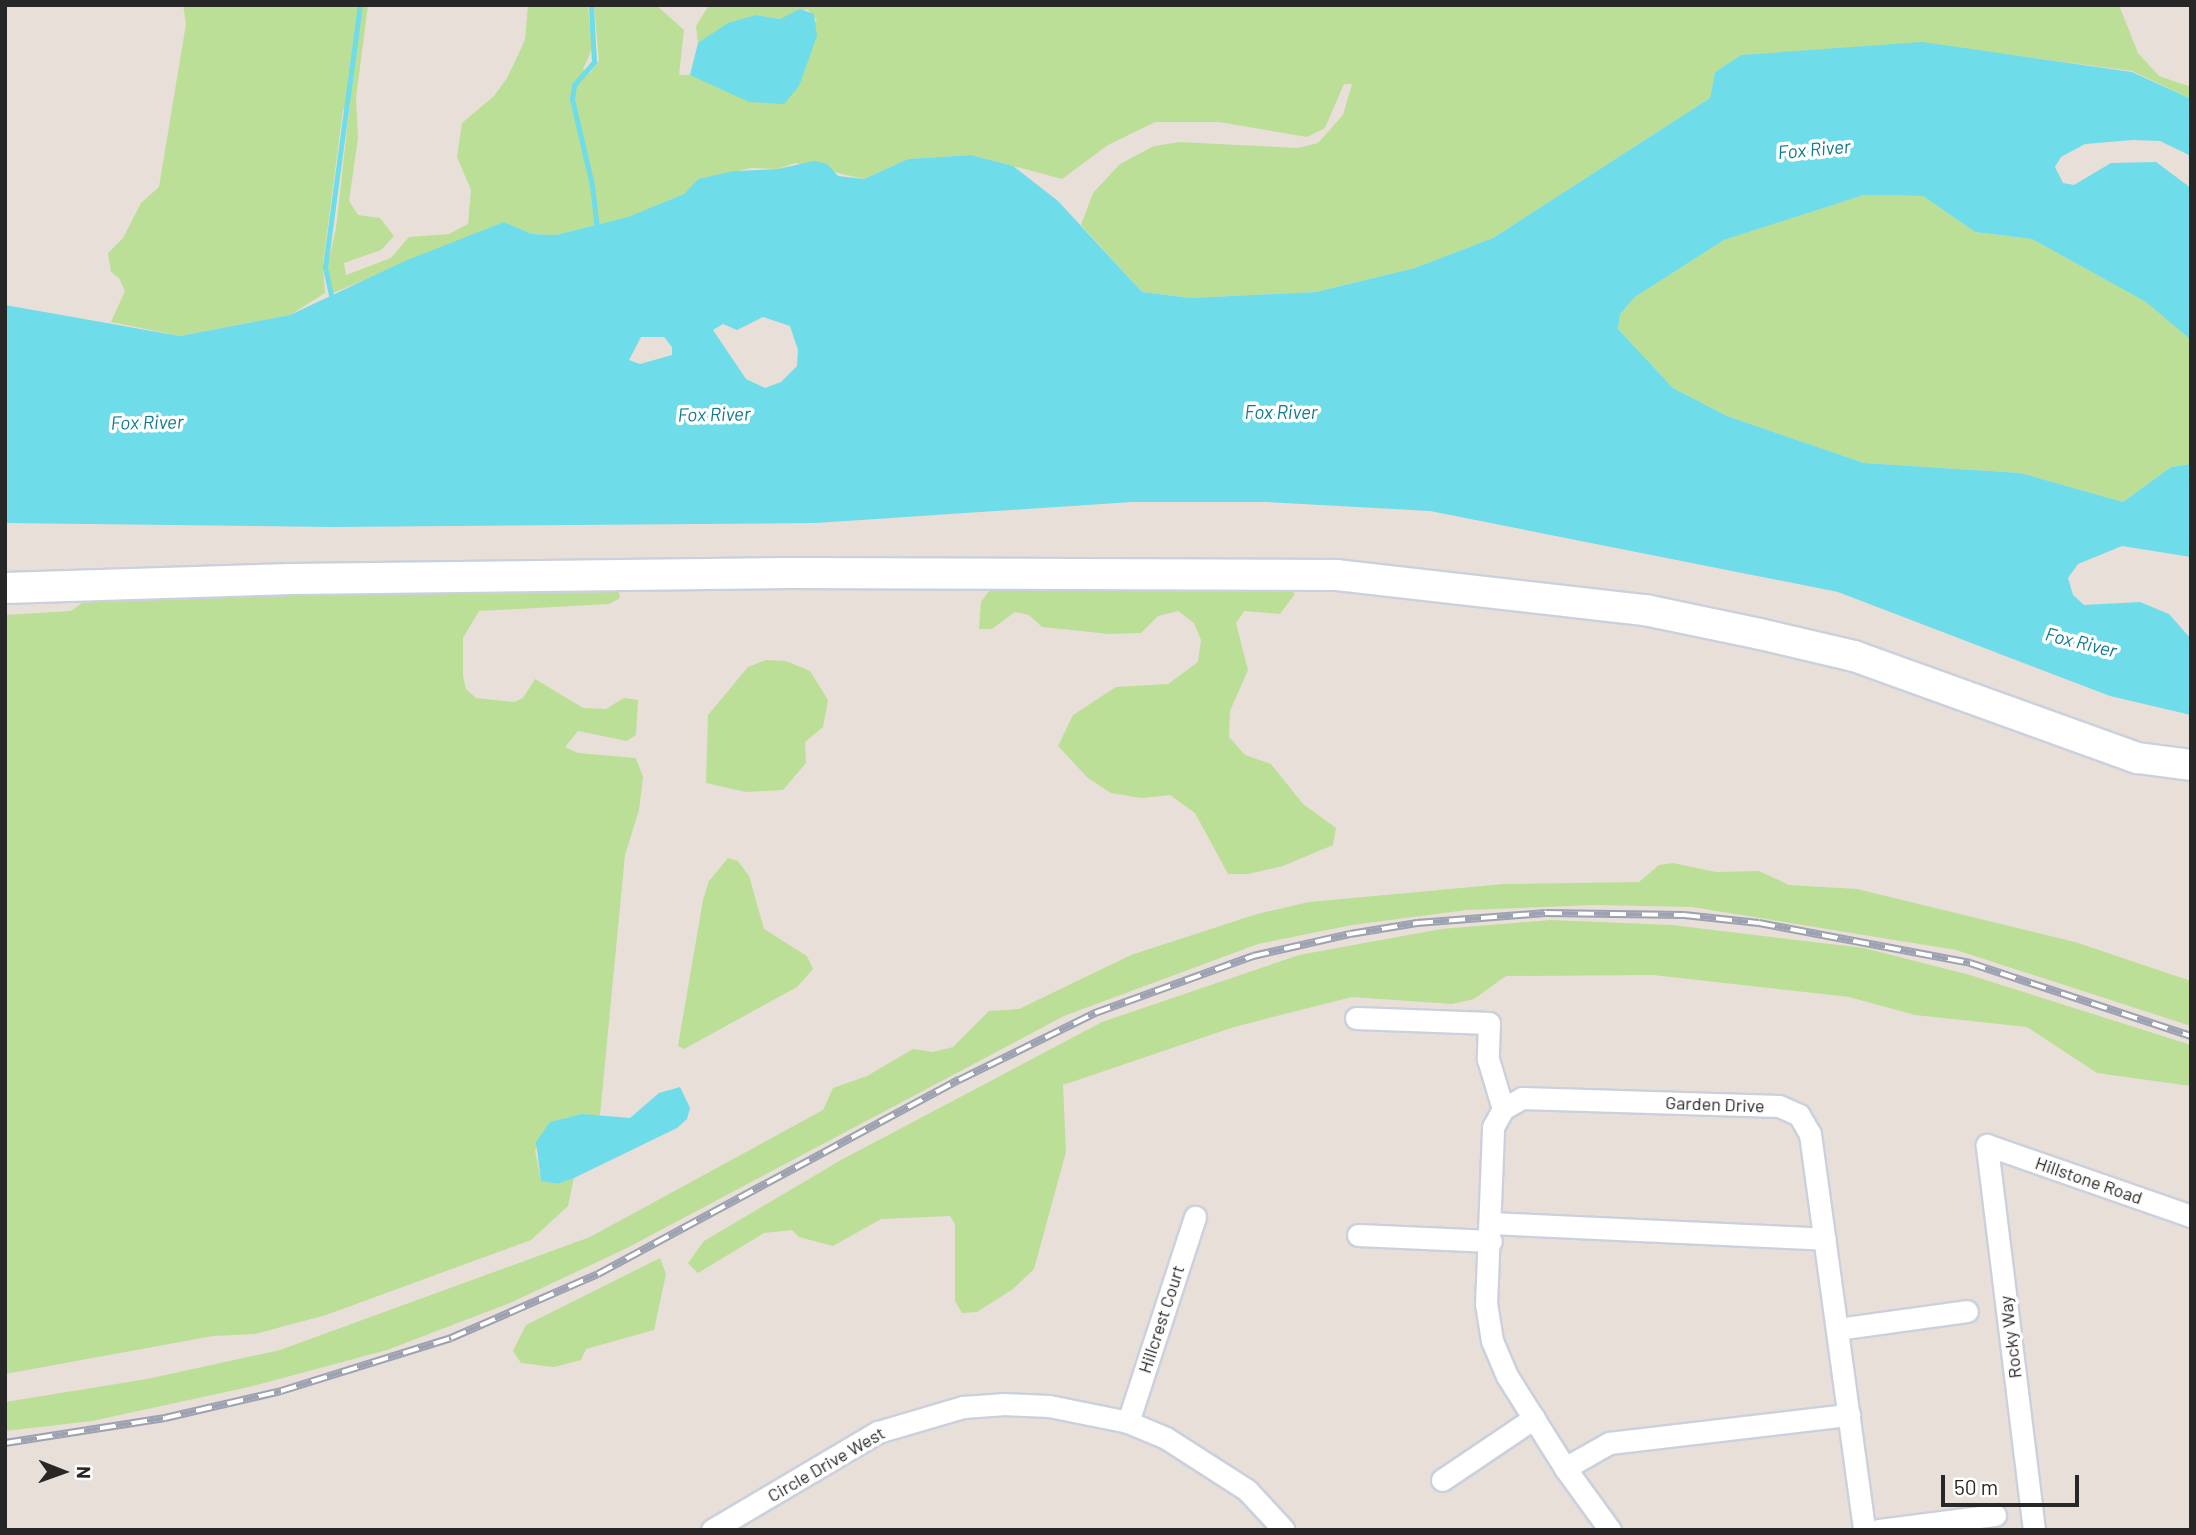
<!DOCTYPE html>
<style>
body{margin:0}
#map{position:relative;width:2196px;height:1535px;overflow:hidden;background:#e9dfd9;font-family:Barlow,sans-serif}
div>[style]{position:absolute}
.green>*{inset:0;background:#bbdf96}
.water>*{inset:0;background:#6edce9}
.stream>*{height:5px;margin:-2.5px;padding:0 2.5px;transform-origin:2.5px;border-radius:2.5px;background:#6edce9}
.roads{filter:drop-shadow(2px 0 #cbd1dc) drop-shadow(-2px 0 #cbd1dc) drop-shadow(0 2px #cbd1dc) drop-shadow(0 -2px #cbd1dc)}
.street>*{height:21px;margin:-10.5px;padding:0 10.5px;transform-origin:10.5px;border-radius:10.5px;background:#fff}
.secondary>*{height:30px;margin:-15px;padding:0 15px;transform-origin:15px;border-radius:15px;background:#fff}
.rail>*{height:8px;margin-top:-4px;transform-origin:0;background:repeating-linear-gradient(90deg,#fff 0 16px,#9ca2b1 0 32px);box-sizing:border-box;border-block:2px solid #9ca2b1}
span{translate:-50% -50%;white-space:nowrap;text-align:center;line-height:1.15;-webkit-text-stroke:7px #fff;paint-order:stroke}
.street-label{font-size:18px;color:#272727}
.water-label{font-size:19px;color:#127990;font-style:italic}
.frame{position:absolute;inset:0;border:7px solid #272727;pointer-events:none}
.north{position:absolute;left:28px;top:1437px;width:70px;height:70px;-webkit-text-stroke:5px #fff;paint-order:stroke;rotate:91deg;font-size:19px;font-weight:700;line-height:28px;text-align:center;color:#272727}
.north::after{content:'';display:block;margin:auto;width:24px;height:32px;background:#272727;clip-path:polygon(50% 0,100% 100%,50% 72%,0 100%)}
.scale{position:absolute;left:1941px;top:1475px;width:138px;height:32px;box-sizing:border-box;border:4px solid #272727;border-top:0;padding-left:9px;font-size:21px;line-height:24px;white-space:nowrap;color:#272727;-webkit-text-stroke:5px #fff;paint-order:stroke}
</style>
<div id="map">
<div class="green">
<i style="clip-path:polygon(183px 5px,368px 5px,356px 98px,358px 138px,349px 201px,358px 215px,380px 218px,394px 236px,381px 250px,344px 263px,346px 275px,391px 258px,409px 237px,449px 234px,468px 224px,471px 190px,457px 157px,462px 123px,494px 96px,507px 78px,525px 40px,528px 5px,588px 5px,592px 49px,583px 69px,590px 73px,599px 60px,594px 5px,656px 5px,684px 30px,679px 75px,690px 75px,735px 94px,817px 20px,807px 9px,780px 19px,756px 15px,698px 43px,696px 26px,709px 5px,2119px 5px,2138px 53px,2159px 76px,2191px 87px,2191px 99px,2132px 71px,1922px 43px,1741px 55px,1715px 72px,1710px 98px,1493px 238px,1415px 268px,1316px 292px,1191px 298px,1142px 292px,1081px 225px,1093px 193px,1120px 164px,1154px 146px,1180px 142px,1298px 148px,1318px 143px,1343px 115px,1352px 84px,1344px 84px,1325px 128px,1307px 137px,1219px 122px,1155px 122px,1108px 145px,1062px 179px,971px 155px,908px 159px,864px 179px,795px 163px,778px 169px,752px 168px,698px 179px,684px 194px,629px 217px,556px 235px,532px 234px,504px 222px,333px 293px,327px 268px,336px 228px,350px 102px,343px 110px,323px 264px,325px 293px,290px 315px,180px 336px,111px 322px,125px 291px,119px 278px,111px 272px,108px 253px,123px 238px,141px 203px,159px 187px,186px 24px)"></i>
<i style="clip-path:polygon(1864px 195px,1923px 196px,1975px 232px,2032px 239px,2146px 302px,2191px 340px,2191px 464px,2171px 467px,2123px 502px,2021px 473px,1864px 463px,1727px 416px,1673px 388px,1618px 329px,1620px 314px,1635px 297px,1724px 240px)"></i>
<i style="clip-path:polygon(1284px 583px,1295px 594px,1280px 614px,1244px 611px,1236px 623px,1248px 670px,1230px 711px,1229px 737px,1245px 755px,1271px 764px,1303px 804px,1336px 828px,1333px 845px,1283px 866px,1248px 874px,1228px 874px,1195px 813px,1170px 795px,1141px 798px,1111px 793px,1088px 778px,1058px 746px,1073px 715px,1116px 687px,1168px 684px,1198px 662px,1201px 640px,1194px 623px,1178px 611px,1158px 616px,1141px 633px,1109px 634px,1042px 627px,1029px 615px,1015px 612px,992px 629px,979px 629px,981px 602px,993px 586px)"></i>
<i style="clip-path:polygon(611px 590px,619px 592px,620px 598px,609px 604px,479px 611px,463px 638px,463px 676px,466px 689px,476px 698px,514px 702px,523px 698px,535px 679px,583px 708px,606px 709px,624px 698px,638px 700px,636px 735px,627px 741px,578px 731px,565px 747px,578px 753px,636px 758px,643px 777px,639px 810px,625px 855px,600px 1115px,567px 1118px,535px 1150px,541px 1181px,558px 1184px,574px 1178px,568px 1206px,531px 1240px,326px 1315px,255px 1334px,213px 1336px,5px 1374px,5px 615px,71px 611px,91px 596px)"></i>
<i style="clip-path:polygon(766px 660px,786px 661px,810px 671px,828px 700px,823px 727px,805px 742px,806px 763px,783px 790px,746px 792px,706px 783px,708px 715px,748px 667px)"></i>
<i style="clip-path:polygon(728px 858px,738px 861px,749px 876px,764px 929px,807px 956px,813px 969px,797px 987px,684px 1049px,678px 1046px,703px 900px,709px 881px)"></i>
<i style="clip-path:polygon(1673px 863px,1716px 872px,1759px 871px,1789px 885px,1857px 889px,2075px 942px,2191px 981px,2191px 1026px,1956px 950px,1692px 907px,1594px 905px,1467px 910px,1352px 925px,1258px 944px,1064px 1016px,625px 1249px,510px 1303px,387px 1350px,249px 1387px,92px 1421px,5px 1431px,5px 1402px,147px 1379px,280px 1350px,590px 1237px,823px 1110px,833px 1088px,867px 1076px,913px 1049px,933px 1052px,953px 1047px,989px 1011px,1019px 1009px,1131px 955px,1257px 914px,1309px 902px,1504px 884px,1639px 882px,1659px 865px)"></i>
<i style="clip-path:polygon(1550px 920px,1672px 925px,1864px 948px,1970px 975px,2191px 1045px,2191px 1086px,2097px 1073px,2027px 1027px,1915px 1015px,1849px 997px,1653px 975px,1506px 976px,1474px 999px,1452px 1004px,1352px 997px,1234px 1027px,1063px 1085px,1066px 1152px,1034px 1269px,1013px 1289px,977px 1312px,962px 1313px,955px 1301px,955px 1224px,950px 1216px,881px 1219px,833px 1246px,799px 1237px,792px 1230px,764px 1233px,698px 1273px,688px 1263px,704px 1241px,841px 1160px,1102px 1022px,1299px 955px,1441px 929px)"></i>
<i style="clip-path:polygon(660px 1258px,666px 1274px,654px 1330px,586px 1349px,581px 1360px,554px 1367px,521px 1363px,513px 1351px,526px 1325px)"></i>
</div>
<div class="water">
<i style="clip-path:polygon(800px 9px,814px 14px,817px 36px,799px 86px,784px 104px,749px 102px,690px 75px,698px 43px,728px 23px,756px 15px,780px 19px)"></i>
<i style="clip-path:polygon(evenodd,1922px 42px,2132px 72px,2191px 99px,2191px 156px,2160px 141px,2133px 140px,2085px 144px,2061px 157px,2055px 167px,2063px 183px,2074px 185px,2111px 163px,2156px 162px,2191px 188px,2191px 340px,2146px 302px,2032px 239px,1975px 232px,1923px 196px,1864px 195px,1724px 240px,1635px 297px,1620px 314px,1618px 329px,1673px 388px,1727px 416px,1864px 463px,2021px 473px,2123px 502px,2171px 467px,2191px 464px,2191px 557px,2122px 546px,2078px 564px,2068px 578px,2073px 595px,2084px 605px,2140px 602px,2169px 614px,2191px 639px,2191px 715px,2110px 696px,1838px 592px,1430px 511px,1266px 502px,1132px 502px,816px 523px,332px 527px,5px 523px,5px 305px,180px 336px,290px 315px,405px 261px,504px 222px,532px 234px,556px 235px,628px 217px,684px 194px,698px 179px,734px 171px,778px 169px,814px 161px,827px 164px,838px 176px,864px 179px,908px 159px,971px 155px,1013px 166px,1058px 201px,1142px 292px,1191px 298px,1316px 292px,1415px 268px,1493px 238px,1710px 98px,1715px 72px,1741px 55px,1922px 42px,763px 317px,790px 326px,798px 350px,797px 366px,781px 382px,765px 388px,746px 379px,713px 330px,723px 324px,737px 330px,763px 317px,1922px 42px,641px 337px,664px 337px,672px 347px,672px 355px,640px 364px,629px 360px,641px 337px)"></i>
<i style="clip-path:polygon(680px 1087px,690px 1108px,687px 1119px,677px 1128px,574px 1178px,558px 1184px,541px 1181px,536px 1142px,550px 1122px,582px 1114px,630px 1118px,659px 1093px)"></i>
</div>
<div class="stream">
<i style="left:591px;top:5px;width:57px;rotate:87deg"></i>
<i style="left:594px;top:62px;width:30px;rotate:131deg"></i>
<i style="left:574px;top:85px;width:14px;rotate:98deg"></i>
<i style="left:572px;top:99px;width:88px;rotate:76.9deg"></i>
<i style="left:592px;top:185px;width:44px;rotate:83.5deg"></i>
<i style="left:332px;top:300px;width:34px;rotate:-102deg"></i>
<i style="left:325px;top:267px;width:264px;rotate:-82.4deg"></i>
</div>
<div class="roads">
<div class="street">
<i style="left:1356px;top:1018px;width:133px;rotate:2.2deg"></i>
<i style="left:1489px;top:1023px;width:36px;rotate:92deg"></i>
<i style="left:1488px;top:1059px;width:52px;rotate:73.3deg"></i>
<i style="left:1491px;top:1223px;width:334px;rotate:2.7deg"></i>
<i style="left:1358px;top:1235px;width:133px;rotate:2.6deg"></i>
<i style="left:1838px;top:1329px;width:130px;rotate:-7.9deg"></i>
<i style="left:1128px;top:1422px;width:216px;rotate:-71.9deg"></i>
<i style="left:1565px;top:1468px;width:51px;rotate:-29.6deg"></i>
<i style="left:1609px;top:1443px;width:242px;rotate:-6.7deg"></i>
<i style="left:1442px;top:1480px;width:111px;rotate:-34deg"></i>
<i style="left:712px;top:1530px;width:193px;rotate:-30.6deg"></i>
<i style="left:878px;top:1432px;width:89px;rotate:-16.4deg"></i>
<i style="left:963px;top:1407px;width:39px;rotate:-4deg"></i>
<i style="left:1002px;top:1404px;width:47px;rotate:2.4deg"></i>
<i style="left:1049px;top:1406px;width:81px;rotate:11.4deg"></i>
<i style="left:1128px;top:1422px;width:41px;rotate:22.8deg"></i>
<i style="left:1166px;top:1438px;width:96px;rotate:32.7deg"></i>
<i style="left:1247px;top:1490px;width:54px;rotate:47.2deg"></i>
<i style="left:1610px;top:1530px;width:77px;rotate:-126deg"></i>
<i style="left:1565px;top:1468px;width:109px;rotate:-122.2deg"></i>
<i style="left:1507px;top:1376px;width:38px;rotate:-113deg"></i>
<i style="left:1492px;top:1341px;width:36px;rotate:-99deg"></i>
<i style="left:1486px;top:1305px;width:178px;rotate:-87.7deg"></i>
<i style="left:1493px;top:1127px;width:21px;rotate:-61deg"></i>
<i style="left:1503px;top:1109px;width:22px;rotate:-30deg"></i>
<i style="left:1522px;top:1098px;width:257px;rotate:1.8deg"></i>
<i style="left:1779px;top:1106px;width:22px;rotate:24deg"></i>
<i style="left:1799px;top:1115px;width:22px;rotate:60deg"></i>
<i style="left:1810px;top:1134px;width:400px;rotate:82.2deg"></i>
<i style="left:1878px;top:1530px;width:118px;rotate:-7.3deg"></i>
<i style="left:2034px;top:1530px;width:388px;rotate:-97deg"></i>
<i style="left:1987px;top:1145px;width:216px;rotate:19.2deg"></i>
</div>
<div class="secondary">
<i style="left:5px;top:588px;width:286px;rotate:-1.8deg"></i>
<i style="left:291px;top:579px;width:499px;rotate:-0.7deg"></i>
<i style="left:790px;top:573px;width:547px;rotate:0.21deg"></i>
<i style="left:1337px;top:575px;width:310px;rotate:6.5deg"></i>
<i style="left:1645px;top:610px;width:117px;rotate:11.8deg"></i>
<i style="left:1760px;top:634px;width:97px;rotate:13.2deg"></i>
<i style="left:1854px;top:656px;width:302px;rotate:19.8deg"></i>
<i style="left:2138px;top:758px;width:53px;rotate:7.5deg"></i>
</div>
</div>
<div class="rail">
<i style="left:5px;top:1443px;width:162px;rotate:-8.9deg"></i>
<i style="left:165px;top:1418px;width:119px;rotate:-13.1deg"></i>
<i style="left:281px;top:1391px;width:178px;rotate:-17.3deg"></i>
<i style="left:451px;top:1338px;width:160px;rotate:-23.5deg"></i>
<i style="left:598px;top:1274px;width:410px;rotate:-28.3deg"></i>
<i style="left:959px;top:1080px;width:152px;rotate:-26.2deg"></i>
<i style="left:1095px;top:1013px;width:168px;rotate:-19.8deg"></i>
<i style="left:1253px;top:956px;width:99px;rotate:-12.8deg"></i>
<i style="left:1350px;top:934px;width:68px;rotate:-9.3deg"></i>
<i style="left:1417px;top:923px;width:129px;rotate:-4.4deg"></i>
<i style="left:1546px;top:913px;width:138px;rotate:0.8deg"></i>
<i style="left:1684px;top:915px;width:75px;rotate:6.1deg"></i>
<i style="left:1759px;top:923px;width:215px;rotate:10.7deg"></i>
<i style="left:1970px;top:963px;width:233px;rotate:18.3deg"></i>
</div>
<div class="street-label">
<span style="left:1715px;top:1104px;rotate:2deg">Garden Drive</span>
<span style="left:2089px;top:1180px;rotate:19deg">Hillstone Road</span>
<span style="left:1161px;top:1319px;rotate:-72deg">Hillcrest Court</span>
<span style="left:2010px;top:1337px;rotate:-97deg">Rocky Way</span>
<span style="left:826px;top:1464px;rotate:-30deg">Circle Drive West</span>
</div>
<div class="water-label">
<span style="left:1814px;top:149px;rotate:-5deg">Fox River</span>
<span style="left:1281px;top:412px">Fox River</span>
<span style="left:714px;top:414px;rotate:-1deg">Fox River</span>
<span style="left:147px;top:422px;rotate:-1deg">Fox River</span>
<span style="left:2081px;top:642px;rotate:14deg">Fox River</span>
</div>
<div class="frame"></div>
<div class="north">N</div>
<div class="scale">50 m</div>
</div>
